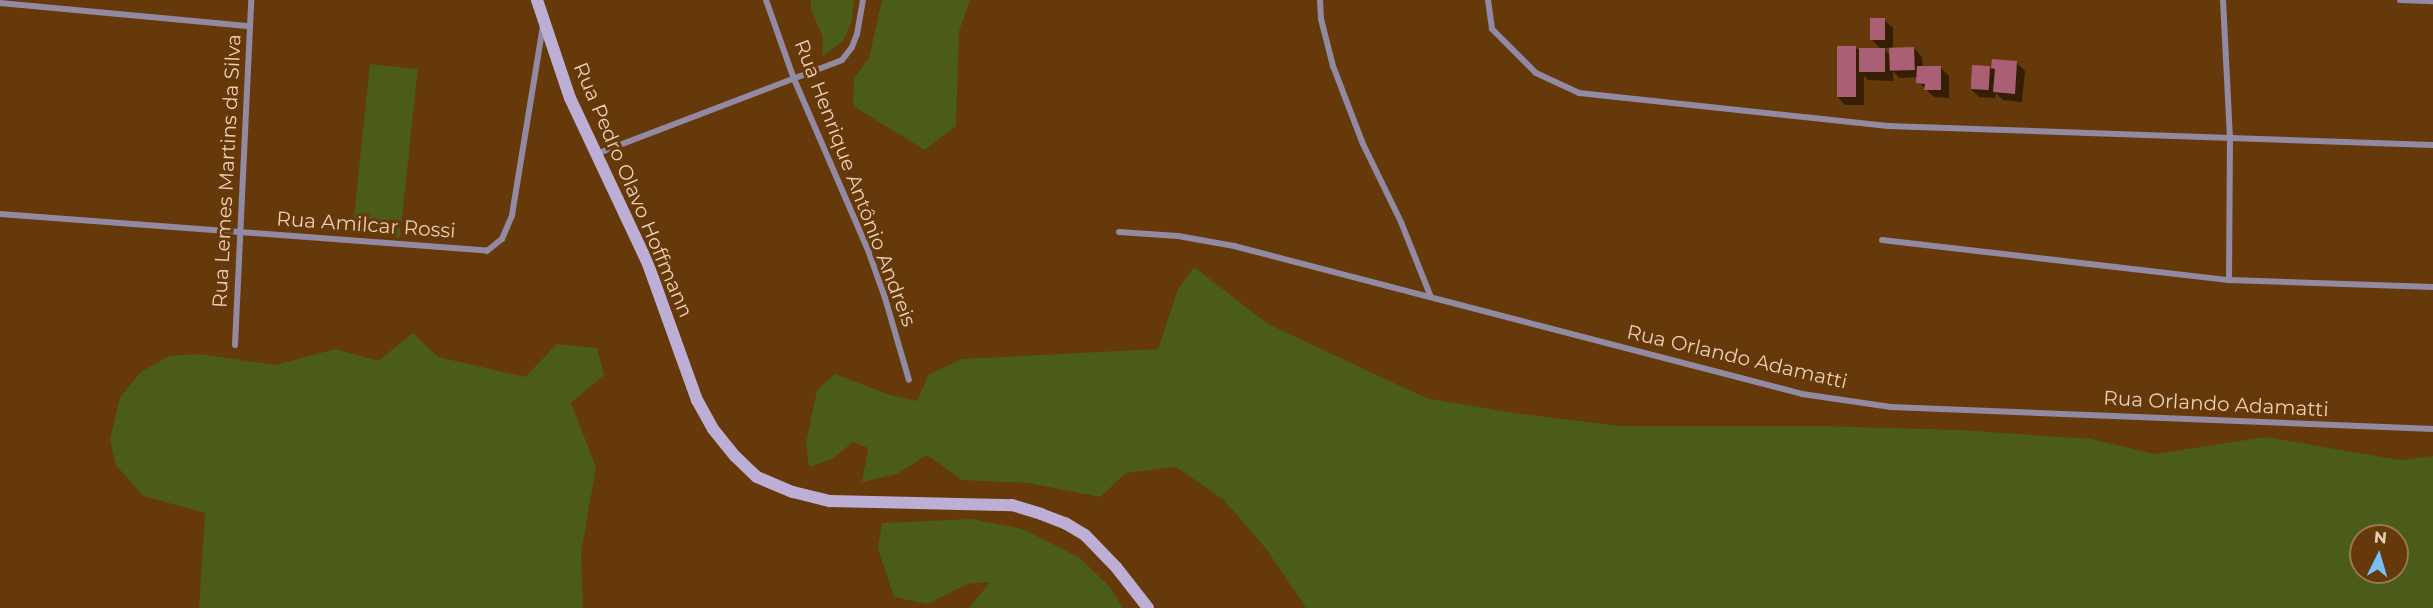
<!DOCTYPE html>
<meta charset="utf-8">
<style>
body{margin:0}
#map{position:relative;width:2433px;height:608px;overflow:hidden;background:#653909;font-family:Montserrat,sans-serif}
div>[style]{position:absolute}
.green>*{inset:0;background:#4b5b18;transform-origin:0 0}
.shadow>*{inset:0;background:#0007}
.building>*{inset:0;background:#ab5f75;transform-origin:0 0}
.street>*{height:6px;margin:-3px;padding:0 3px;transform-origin:3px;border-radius:3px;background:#9289a2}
.secondary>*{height:12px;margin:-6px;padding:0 6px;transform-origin:6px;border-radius:6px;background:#bdaed6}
span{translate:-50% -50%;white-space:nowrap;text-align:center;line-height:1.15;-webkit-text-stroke:6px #653909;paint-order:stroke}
.street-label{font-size:20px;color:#e9cfb8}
.north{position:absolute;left:2349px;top:524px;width:60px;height:60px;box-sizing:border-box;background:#653909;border:2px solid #9a754f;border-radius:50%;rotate:5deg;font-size:16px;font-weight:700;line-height:24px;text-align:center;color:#e9cfb8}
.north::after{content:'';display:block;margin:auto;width:21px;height:27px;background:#76c0f7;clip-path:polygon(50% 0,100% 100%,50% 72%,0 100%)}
</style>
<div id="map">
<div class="green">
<i style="clip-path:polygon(811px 0,854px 0,852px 21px,843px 41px,822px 57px,823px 38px,811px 9px)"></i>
<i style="clip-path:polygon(882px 0,970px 0,959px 31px,956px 126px,925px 150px,853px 106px,854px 78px,869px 58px)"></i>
<i style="left:370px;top:64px;width:48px;height:169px;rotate:6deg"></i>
<i style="clip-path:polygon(evenodd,1194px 267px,1268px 324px,1426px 398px,1514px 413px,1619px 426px,1823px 426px,1959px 430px,2091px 439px,2155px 454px,2266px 437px,2400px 460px,2433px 456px,2433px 608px,1306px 608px,1267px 550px,1224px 500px,1176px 467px,1126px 473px,1100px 497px,1028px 483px,962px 480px,927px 455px,897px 474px,862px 482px,868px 448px,853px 442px,832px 459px,809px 467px,806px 444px,817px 390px,835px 374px,887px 394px,917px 401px,929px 374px,962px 359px,1158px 349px,1178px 289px,1194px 267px,2361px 536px,2397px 536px,2397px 572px,2361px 572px,2361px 536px)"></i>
<i style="clip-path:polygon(413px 333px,438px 357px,525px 377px,557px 344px,597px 348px,604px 375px,571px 403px,596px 467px,581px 553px,583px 608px,199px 608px,205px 513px,143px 496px,116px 465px,110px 440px,120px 397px,141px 372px,169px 356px,198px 354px,275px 365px,336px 349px,378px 361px)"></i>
<i style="clip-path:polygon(972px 519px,1023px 529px,1080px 558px,1110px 587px,1123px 608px,969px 608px,990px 582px,967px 584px,928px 604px,894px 597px,878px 549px,882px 523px)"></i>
</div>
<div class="shadow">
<i style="clip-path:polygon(evenodd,1884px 20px,1893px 28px,1893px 49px,1914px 48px,1922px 57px,1923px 67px,1941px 68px,1949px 76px,1949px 98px,1934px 97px,1918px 82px,1918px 77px,1899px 78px,1893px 71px,1893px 81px,1868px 80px,1864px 76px,1864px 105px,1845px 105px,1837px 96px,1855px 47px,1861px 52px,1881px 49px,1871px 39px,1884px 20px,1883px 48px,1891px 48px,1891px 56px,1883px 48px)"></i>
<i style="clip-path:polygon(1993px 61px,2016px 62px,2025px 71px,2022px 102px,2003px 100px,1996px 93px,1995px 98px,1979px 97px,1970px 88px,1989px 67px,1992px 70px)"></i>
</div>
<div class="building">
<i style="left:1870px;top:18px;width:15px;height:22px"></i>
<i style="left:1856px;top:46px;width:51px;height:19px;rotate:90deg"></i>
<i style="left:1914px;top:47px;width:23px;height:25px;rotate:88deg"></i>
<i style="left:1859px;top:48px;width:26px;height:24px"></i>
<i style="clip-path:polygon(1992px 59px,2017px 61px,2015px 94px,1993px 92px,1995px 69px,1991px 68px)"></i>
<i style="left:1972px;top:65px;width:18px;height:24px;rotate:3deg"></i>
<i style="clip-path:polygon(1917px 66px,1941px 66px,1941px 90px,1924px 90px,1925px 84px,1916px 83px)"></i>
</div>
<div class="street">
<i style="left:766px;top:0;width:84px;rotate:70.5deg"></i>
<i style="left:794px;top:79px;width:186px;rotate:66.6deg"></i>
<i style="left:868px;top:250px;width:51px;rotate:70.5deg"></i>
<i style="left:885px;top:298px;width:85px;rotate:73.7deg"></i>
<i style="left:1320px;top:0;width:19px;rotate:87deg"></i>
<i style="left:1321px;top:19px;width:49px;rotate:75.7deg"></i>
<i style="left:1333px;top:66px;width:84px;rotate:69deg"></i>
<i style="left:1363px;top:144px;width:87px;rotate:64deg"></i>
<i style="left:1401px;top:222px;width:79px;rotate:68.3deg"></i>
<i style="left:1488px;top:0;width:29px;rotate:82deg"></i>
<i style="left:1492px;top:29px;width:62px;rotate:45deg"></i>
<i style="left:1536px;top:73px;width:47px;rotate:24.9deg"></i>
<i style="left:1579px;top:93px;width:311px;rotate:6.1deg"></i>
<i style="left:1888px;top:126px;width:545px;rotate:2deg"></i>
<i style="left:2223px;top:0;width:137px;rotate:87.1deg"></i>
<i style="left:2230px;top:137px;width:143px;rotate:90.4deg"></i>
<i style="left:2400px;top:0;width:33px;rotate:2deg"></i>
<i style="left:0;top:3px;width:251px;rotate:5.3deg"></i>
<i style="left:596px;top:154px;width:263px;rotate:-20.9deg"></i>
<i style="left:842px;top:60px;width:16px;rotate:-52deg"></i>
<i style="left:852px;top:47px;width:14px;rotate:-69deg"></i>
<i style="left:857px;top:34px;width:35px;rotate:-80deg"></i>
<i style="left:0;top:214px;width:488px;rotate:4.3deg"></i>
<i style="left:487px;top:251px;width:19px;rotate:-39deg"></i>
<i style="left:502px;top:239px;width:26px;rotate:-67deg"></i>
<i style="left:512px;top:215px;width:192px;rotate:-80.7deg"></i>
<i style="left:1119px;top:232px;width:59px;rotate:3.9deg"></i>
<i style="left:1178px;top:236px;width:57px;rotate:10.1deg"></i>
<i style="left:1234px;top:246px;width:587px;rotate:14.6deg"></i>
<i style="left:1802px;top:394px;width:90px;rotate:8.3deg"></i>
<i style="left:1891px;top:407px;width:542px;rotate:2.32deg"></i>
<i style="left:1882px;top:240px;width:349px;rotate:6.6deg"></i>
<i style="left:2229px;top:280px;width:204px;rotate:2deg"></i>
<i style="left:235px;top:345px;width:345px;rotate:-87.3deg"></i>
</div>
<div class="secondary">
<i style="left:537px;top:0;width:103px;rotate:71.4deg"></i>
<i style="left:570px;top:98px;width:183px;rotate:64.8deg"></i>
<i style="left:648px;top:264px;width:145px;rotate:70.2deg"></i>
<i style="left:697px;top:400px;width:33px;rotate:61deg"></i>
<i style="left:713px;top:429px;width:35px;rotate:51deg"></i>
<i style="left:735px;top:456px;width:30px;rotate:44deg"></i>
<i style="left:757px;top:477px;width:39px;rotate:23deg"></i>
<i style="left:793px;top:492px;width:38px;rotate:14deg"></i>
<i style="left:830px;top:501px;width:182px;rotate:1.3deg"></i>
<i style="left:1012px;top:505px;width:30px;rotate:17deg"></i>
<i style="left:1041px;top:514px;width:26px;rotate:21deg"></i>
<i style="left:1065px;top:523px;width:23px;rotate:31deg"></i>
<i style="left:1085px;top:535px;width:45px;rotate:45.9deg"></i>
<i style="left:1116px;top:567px;width:52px;rotate:52deg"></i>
</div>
<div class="street-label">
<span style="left:227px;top:171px;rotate:-87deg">Rua Lemes Martins da Silva</span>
<span style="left:855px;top:183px;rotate:69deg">Rua Henrique Antônio Andreis</span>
<span style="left:633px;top:190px;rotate:67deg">Rua Pedro Olavo Hoffmann</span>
<span style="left:366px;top:225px;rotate:4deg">Rua Amilcar Rossi</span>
<span style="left:1737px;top:357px;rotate:13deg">Rua Orlando Adamatti</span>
<span style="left:2216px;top:404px;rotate:3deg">Rua Orlando Adamatti</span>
</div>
<div class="north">N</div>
</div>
